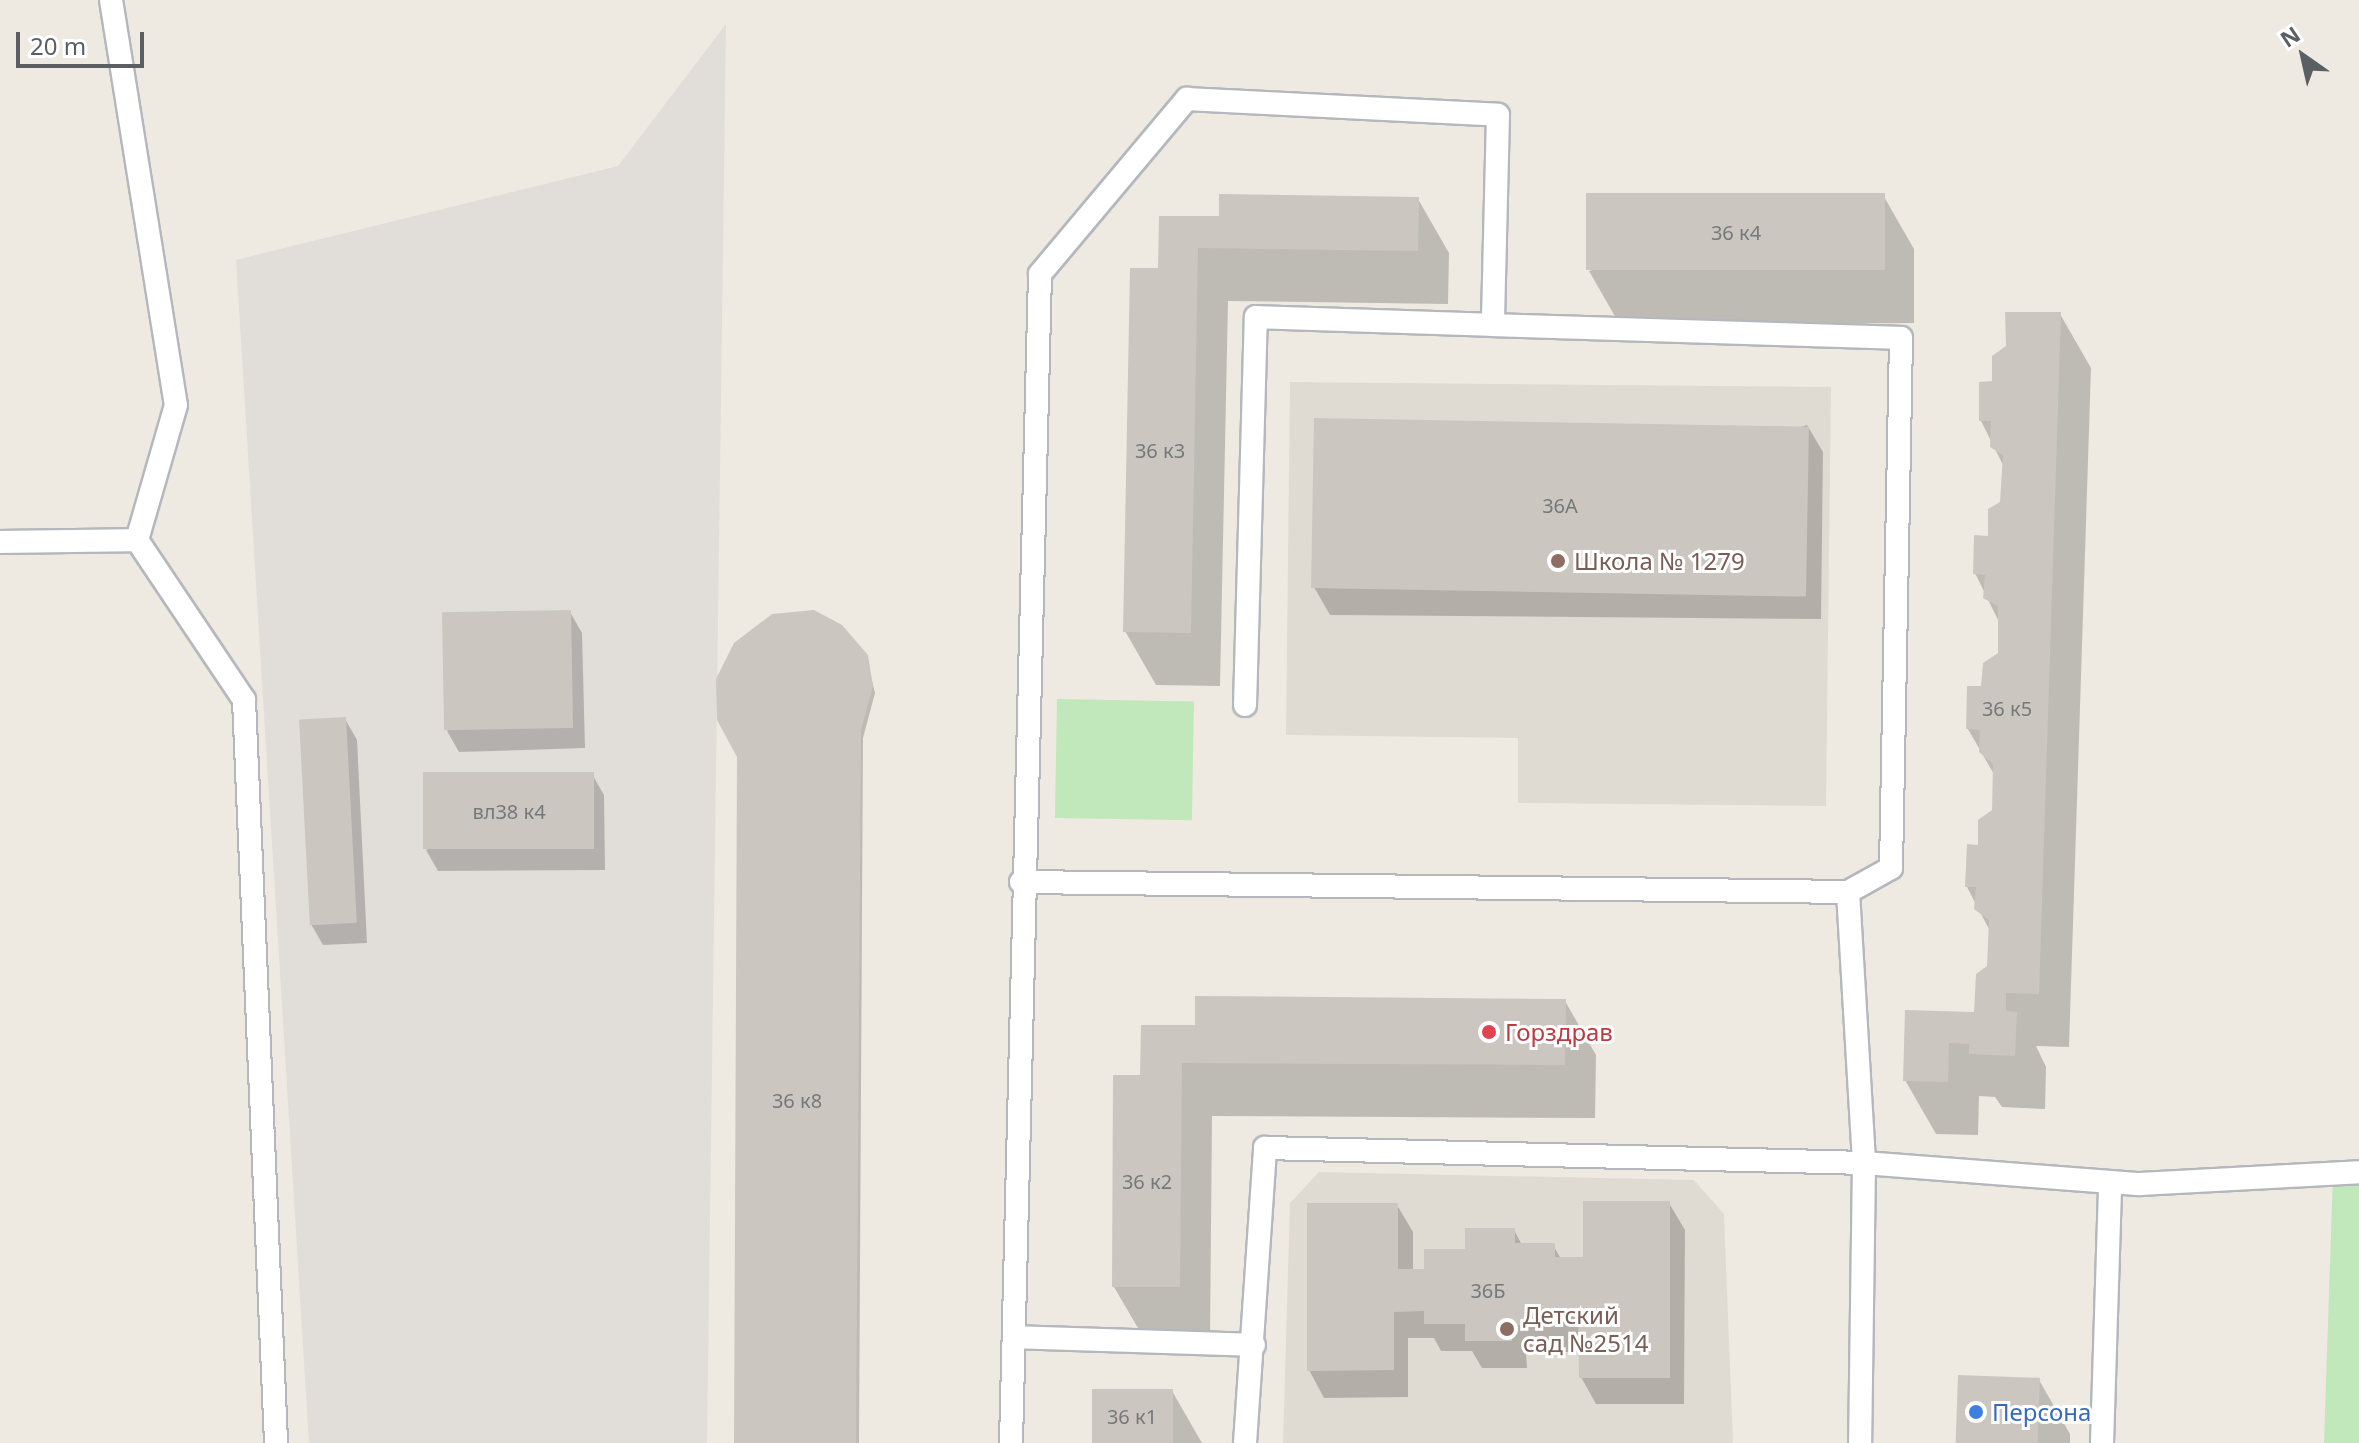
<!DOCTYPE html>
<meta charset="utf-8">
<style>
body{margin:0}
#map{position:relative;width:2359px;height:1443px;overflow:hidden;background:#eeeae1;font-family:"Noto Sans",sans-serif}
div>[style]{position:absolute}
.industrial>*{inset:0;background:#e1ddd9}
.education>*{inset:0;background:#e0dbd2}
.green>*{inset:0;background:#c0e8bb;transform-origin:0 0}
.shadow>*{inset:0;background:#0003}
.building>*{inset:0;background:#cbc7c0;transform-origin:0 0}
.roads{filter:drop-shadow(2px 0 #b4b8bd) drop-shadow(-2px 0 #b4b8bd) drop-shadow(0 2px #b4b8bd) drop-shadow(0 -2px #b4b8bd)}
.lane>*{height:22px;margin:-11px;padding:0 11px;transform-origin:11px;border-radius:11px;background:#fff}
.dots>*{width:22px;height:22px;translate:-50% -50%;box-sizing:border-box;border:4px solid #fff;border-radius:50%}
span{translate:-50% -50%;white-space:nowrap;text-align:center;line-height:1.15;-webkit-text-stroke:6px #fff;paint-order:stroke}
.number-label{font-size:20px;color:#76797a}
.number-label span{-webkit-text-stroke-width:0}
.education-label{font-size:24px;color:#785e54}
.left{translate:0 -50%;text-align:left}
.health-label{font-size:24px;color:#be3a42}
.shop-label{font-size:24px;color:#366cbe}
.north{position:absolute;left:2263px;top:16px;width:80px;height:80px;-webkit-text-stroke:6px #fff;paint-order:stroke;rotate:326deg;font-size:22px;font-weight:700;line-height:32px;text-align:center;color:#5a5f63}
.north::after{content:'';display:block;margin:auto;width:28px;height:36px;background:#5a5f63;clip-path:polygon(50% 0,100% 100%,50% 72%,0 100%)}
.scale{position:absolute;left:16px;top:32px;width:128px;height:36px;box-sizing:border-box;border:4px solid #5a5f63;border-top:0;padding-left:10px;font-size:24px;line-height:28px;white-space:nowrap;color:#5a5f63;-webkit-text-stroke:6px #fff;paint-order:stroke}
</style>
<div id="map">
<div class="industrial">
<i style="clip-path:polygon(726px 24px,707px 1443px,309px 1443px,236px 260px,618px 166px)"></i>
</div>
<div class="education">
<i style="clip-path:polygon(1290px 382px,1831px 387px,1826px 806px,1518px 803px,1518px 738px,1286px 735px)"></i>
<i style="clip-path:polygon(1319px 1172px,1694px 1180px,1724px 1214px,1733px 1443px,1283px 1443px,1290px 1203px)"></i>
</div>
<div class="green">
<i style="left:1057px;top:699px;width:137px;height:119px;rotate:1deg"></i>
<i style="clip-path:polygon(2359px 1170px,2359px 1443px,2324px 1443px,2333px 1174px)"></i>
</div>
<div class="shadow">
<i style="clip-path:polygon(1883px 195px,1914px 249px,1914px 323px,1620px 325px,1589px 271px)"></i>
<i style="clip-path:polygon(1418px 199px,1449px 253px,1448px 304px,1228px 301px,1220px 686px,1156px 685px,1125px 631px,1160px 270px,1220px 218px)"></i>
<i style="clip-path:polygon(2060px 314px,2091px 368px,2069px 1047px,2036px 1046px,2046px 1067px,2045px 1109px,2002px 1107px,1995px 1097px,1979px 1096px,1978px 1135px,1936px 1134px,1905px 1080px,1976px 1015px,1989px 967px,1991px 933px,1967px 887px,1994px 811px,1995px 776px,1968px 729px,2000px 654px,2000px 624px,1975px 573px,2001px 503px,2004px 467px,1981px 421px,1994px 382px)"></i>
<i style="clip-path:polygon(1807px 425px,1823px 452px,1821px 619px,1330px 615px,1314px 587px)"></i>
<i style="clip-path:polygon(570px 612px,582px 633px,585px 748px,459px 752px,447px 731px)"></i>
<i style="clip-path:polygon(866px 656px,875px 693px,863px 738px,859px 1443px,736px 1443px)"></i>
<i style="clip-path:polygon(345px 719px,357px 740px,367px 943px,323px 945px,311px 924px)"></i>
<i style="clip-path:polygon(592px 774px,604px 795px,605px 870px,438px 871px,426px 850px)"></i>
<i style="clip-path:polygon(1565px 1001px,1596px 1055px,1595px 1118px,1212px 1116px,1210px 1340px,1145px 1340px,1114px 1287px,1142px 1077px,1197px 1027px)"></i>
<i style="clip-path:polygon(1669px 1203px,1685px 1230px,1684px 1404px,1596px 1404px,1581px 1377px,1581px 1344px,1573px 1344px,1573px 1352px,1526px 1352px,1527px 1368px,1482px 1368px,1472px 1351px,1441px 1351px,1434px 1338px,1408px 1338px,1408px 1397px,1324px 1398px,1309px 1370px,1397px 1205px,1413px 1232px,1413px 1271px,1426px 1271px,1514px 1230px,1522px 1245px,1553px 1245px,1561px 1259px,1585px 1259px)"></i>
<i style="clip-path:polygon(2039px 1380px,2070px 1434px,2070px 1443px,1958px 1443px)"></i>
<i style="clip-path:polygon(1172px 1391px,1202px 1443px,1093px 1443px)"></i>
</div>
<div class="building">
<i style="left:1885px;top:193px;width:77px;height:299px;rotate:90deg"></i>
<i style="clip-path:polygon(1219px 194px,1419px 197px,1418px 251px,1198px 248px,1191px 633px,1123px 632px,1130px 268px,1158px 268px,1159px 216px,1219px 216px)"></i>
<i style="clip-path:polygon(2005px 312px,2061px 312px,2039px 994px,2006px 993px,2006px 1011px,2017px 1012px,2015px 1056px,1969px 1054px,1969px 1044px,1949px 1043px,1948px 1082px,1903px 1081px,1905px 1010px,1974px 1012px,1976px 974px,1987px 966px,1989px 920px,1974px 909px,1976px 887px,1965px 887px,1967px 844px,1978px 845px,1978px 820px,1992px 810px,1993px 764px,1979px 752px,1980px 730px,1966px 729px,1967px 686px,1981px 686px,1983px 663px,1998px 653px,1998px 606px,1983px 598px,1985px 575px,1973px 574px,1974px 535px,1988px 536px,1988px 509px,2000px 502px,2003px 455px,1990px 447px,1991px 421px,1979px 421px,1979px 382px,1992px 381px,1992px 356px,2006px 346px)"></i>
<i style="left:1314px;top:418px;width:495px;height:170px;rotate:1deg"></i>
<i style="left:571px;top:610px;width:118px;height:129px;rotate:89deg"></i>
<i style="clip-path:polygon(814px 610px,842px 625px,868px 655px,873px 686px,861px 730px,856px 1443px,734px 1443px,737px 757px,717px 720px,716px 679px,734px 643px,772px 614px)"></i>
<i style="left:346px;top:717px;width:206px;height:47px;rotate:87deg"></i>
<i style="left:594px;top:772px;width:77px;height:171px;rotate:90deg"></i>
<i style="clip-path:polygon(1195px 996px,1566px 999px,1565px 1065px,1182px 1063px,1180px 1287px,1112px 1287px,1113px 1075px,1140px 1075px,1141px 1025px,1195px 1025px)"></i>
<i style="clip-path:polygon(1583px 1201px,1670px 1201px,1670px 1378px,1579px 1378px,1578px 1317px,1558px 1317px,1559px 1326px,1512px 1325px,1512px 1341px,1465px 1341px,1465px 1324px,1424px 1324px,1424px 1311px,1394px 1312px,1394px 1370px,1307px 1371px,1307px 1203px,1398px 1203px,1398px 1269px,1424px 1269px,1424px 1249px,1465px 1249px,1465px 1228px,1515px 1228px,1515px 1243px,1555px 1243px,1555px 1257px,1583px 1257px)"></i>
<i style="left:1958px;top:1375px;width:82px;height:68px;rotate:2deg"></i>
<i style="left:1092px;top:1389px;width:81px;height:54px"></i>
</div>
<div class="roads">
<div class="lane">
<i style="left:111px;top:0;width:410px;rotate:80.9deg"></i>
<i style="left:176px;top:405px;width:141px;rotate:106.1deg"></i>
<i style="left:0;top:542px;width:137px;rotate:-0.8deg"></i>
<i style="left:137px;top:540px;width:192px;rotate:56.2deg"></i>
<i style="left:244px;top:700px;width:744px;rotate:87.53deg"></i>
<i style="left:1245px;top:705px;width:388px;rotate:-88.4deg"></i>
<i style="left:1256px;top:317px;width:237px;rotate:1.9deg"></i>
<i style="left:1021px;top:882px;width:827px;rotate:0.69deg"></i>
<i style="left:1014px;top:1337px;width:240px;rotate:1.9deg"></i>
<i style="left:1011px;top:1443px;width:1169px;rotate:-88.58deg"></i>
<i style="left:1040px;top:274px;width:229px;rotate:-50deg"></i>
<i style="left:1187px;top:99px;width:311px;rotate:2.9deg"></i>
<i style="left:1498px;top:115px;width:210px;rotate:91.4deg"></i>
<i style="left:1493px;top:325px;width:408px;rotate:1.8deg"></i>
<i style="left:1901px;top:338px;width:530px;rotate:91.08deg"></i>
<i style="left:1891px;top:868px;width:49px;rotate:150.8deg"></i>
<i style="left:1848px;top:892px;width:271px;rotate:86.6deg"></i>
<i style="left:1864px;top:1163px;width:280px;rotate:90.8deg"></i>
<i style="left:1245px;top:1443px;width:296px;rotate:-86.1deg"></i>
<i style="left:1265px;top:1148px;width:599px;rotate:1.43deg"></i>
<i style="left:1864px;top:1163px;width:277px;rotate:4.4deg"></i>
<i style="left:2140px;top:1184px;width:219px;rotate:-3.1deg"></i>
<i style="left:2102px;top:1443px;width:260px;rotate:-88.2deg"></i>
</div>
</div>
<div class="dots">
<i style="left:1558px;top:561px;background:#8d6e63"></i>
<i style="left:1489px;top:1032px;background:#e0444e"></i>
<i style="left:1507px;top:1329px;background:#8d6e63"></i>
<i style="left:1976px;top:1412px;background:#3f7fe0"></i>
</div>
<div class="number-label">
<span style="left:1736px;top:232px">36 к4</span>
<span style="left:1160px;top:450px">36 к3</span>
<span style="left:1560px;top:505px">36А</span>
<span style="left:2007px;top:708px">36 к5</span>
<span style="left:509px;top:811px">вл38 к4</span>
<span style="left:797px;top:1100px">36 к8</span>
<span style="left:1147px;top:1181px">36 к2</span>
<span style="left:1488px;top:1290px">36Б</span>
<span style="left:1132px;top:1416px">36 к1</span>
</div>
<div class="education-label">
<span class="left" style="left:1574px;top:561px">Школа № 1279</span>
<span class="left" style="left:1523px;top:1329px">Детский<br>сад №2514</span>
</div>
<div class="health-label">
<span class="left" style="left:1505px;top:1032px">Горздрав</span>
</div>
<div class="shop-label">
<span class="left" style="left:1992px;top:1412px">Персона</span>
</div>
<div class="north">N</div>
<div class="scale">20 m</div>
</div>
